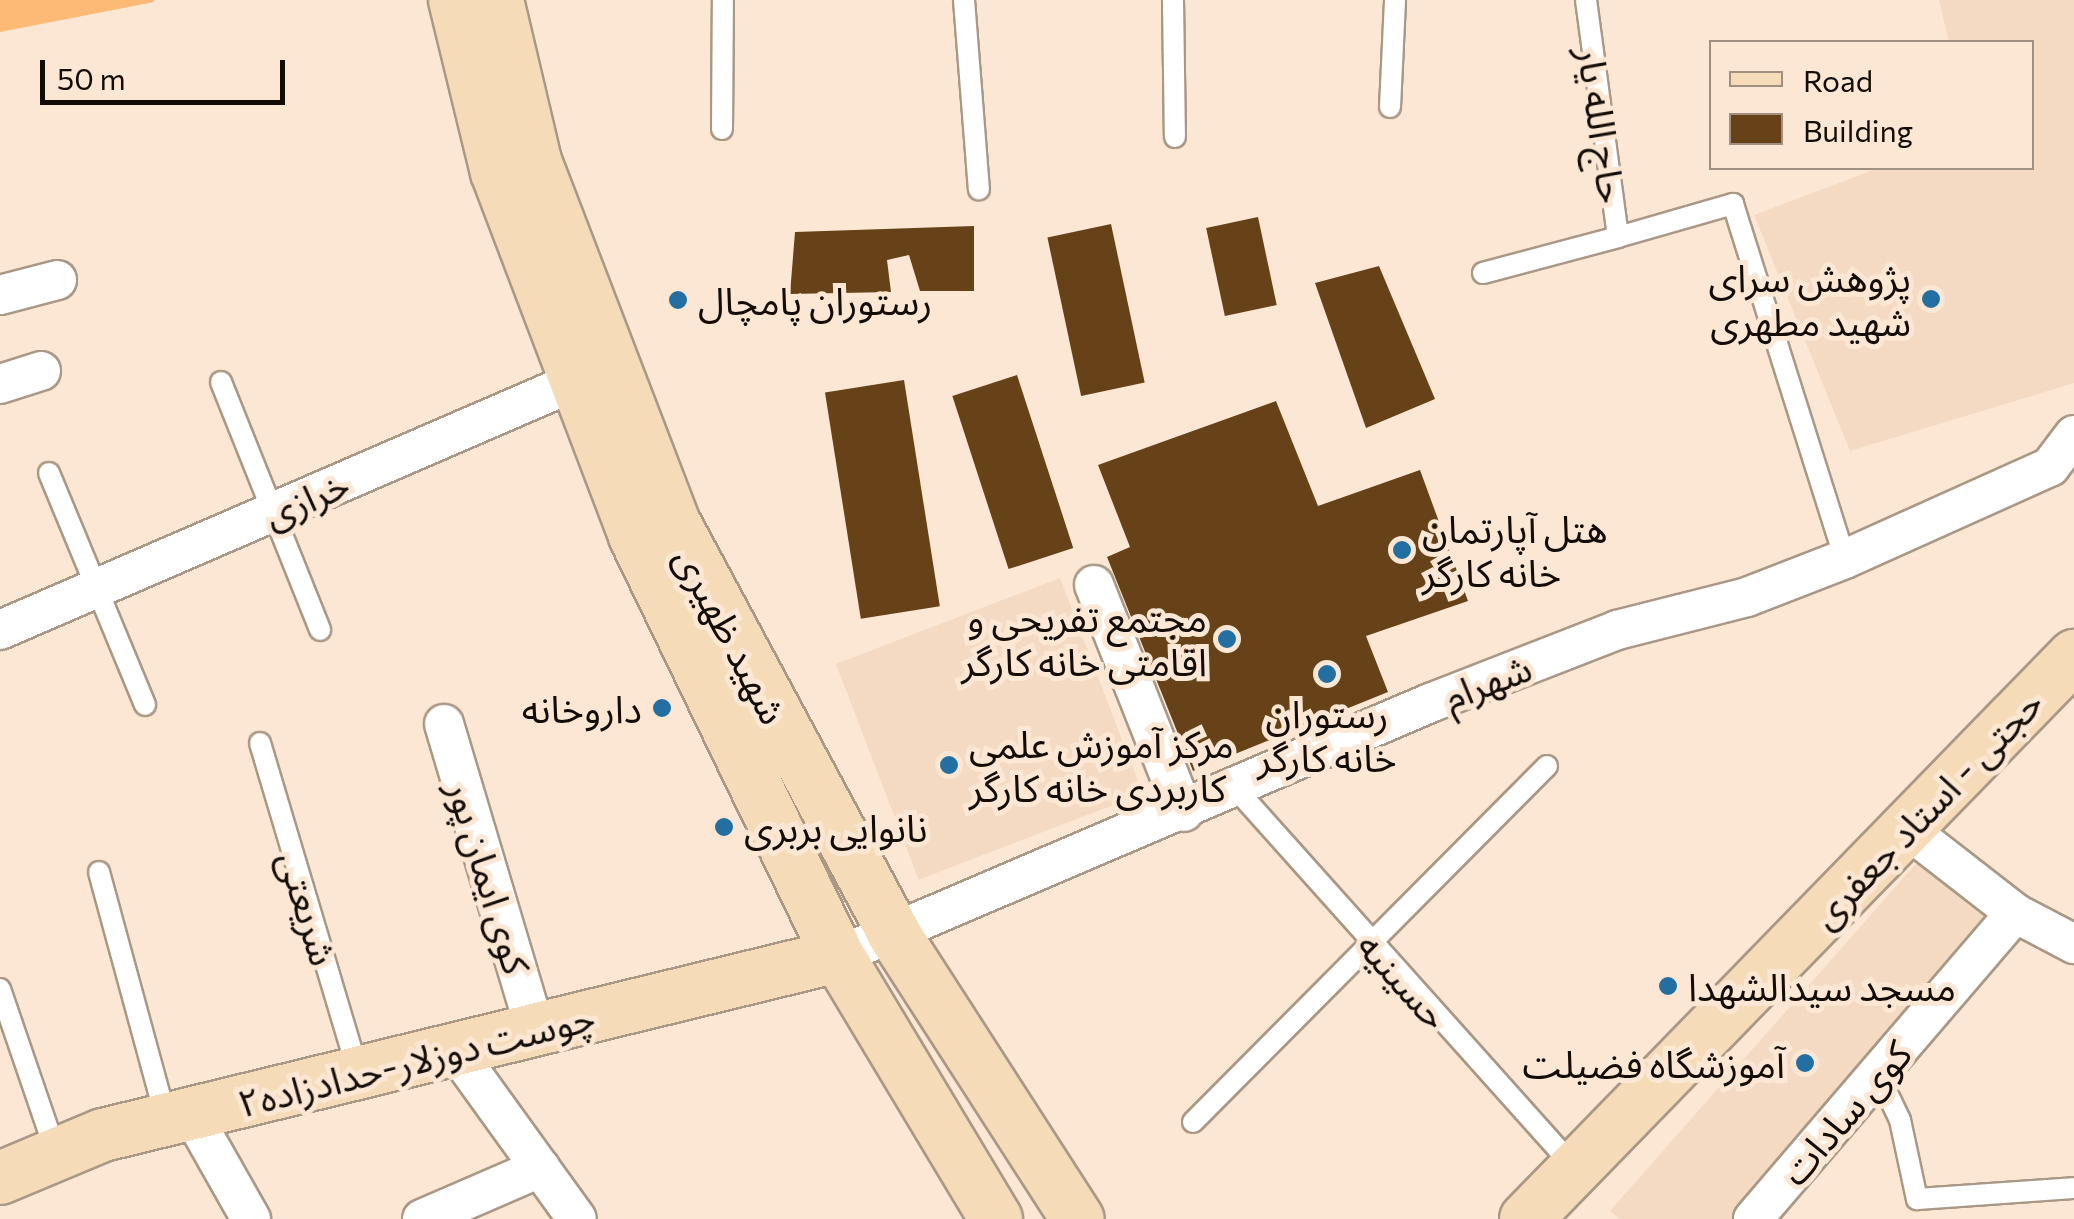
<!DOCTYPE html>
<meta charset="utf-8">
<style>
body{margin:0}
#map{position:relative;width:2074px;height:1219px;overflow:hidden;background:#fbe7d4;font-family:Commissioner,"Noto Sans Arabic",sans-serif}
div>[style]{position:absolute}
.built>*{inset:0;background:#f4dac2;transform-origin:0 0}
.green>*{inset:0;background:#fcba76}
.building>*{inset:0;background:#674218;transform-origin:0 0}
.roads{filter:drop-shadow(2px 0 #aa9886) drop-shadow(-2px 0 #aa9886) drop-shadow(0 2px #aa9886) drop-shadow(0 -2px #aa9886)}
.lane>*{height:20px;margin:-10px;padding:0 10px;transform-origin:10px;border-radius:10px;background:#fff}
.street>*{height:38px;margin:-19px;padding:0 19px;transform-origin:19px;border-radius:19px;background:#fff}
.secondary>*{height:52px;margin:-26px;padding:0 26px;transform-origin:26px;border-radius:26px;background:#f5dbb7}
.dots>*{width:28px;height:28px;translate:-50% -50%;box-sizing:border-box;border:5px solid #fbe7d4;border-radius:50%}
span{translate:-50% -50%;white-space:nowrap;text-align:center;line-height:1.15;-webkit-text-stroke:10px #fbe7d4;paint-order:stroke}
.street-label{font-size:38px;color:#140d07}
.poi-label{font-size:38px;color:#140d07}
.right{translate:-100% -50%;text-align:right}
.left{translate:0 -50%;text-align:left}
.legend{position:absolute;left:1709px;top:40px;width:325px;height:130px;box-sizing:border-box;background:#fbe7d4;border:2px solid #9f9082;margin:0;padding:12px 18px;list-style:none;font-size:30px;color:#140d07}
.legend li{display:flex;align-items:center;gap:20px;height:50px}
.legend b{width:50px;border:2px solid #9f9082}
.scale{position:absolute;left:40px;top:60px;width:245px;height:45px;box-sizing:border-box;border:5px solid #140d07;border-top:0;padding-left:12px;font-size:30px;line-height:35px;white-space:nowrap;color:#140d07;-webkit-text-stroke:8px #fbe7d4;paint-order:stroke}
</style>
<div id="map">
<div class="built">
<i style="clip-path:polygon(1939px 0,2074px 0,2074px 383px,1850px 451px,1754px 215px,1879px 168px,2032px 168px,2032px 42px,1949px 42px)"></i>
<i style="left:1060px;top:578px;width:231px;height:240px;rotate:69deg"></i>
<i style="clip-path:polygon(1920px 859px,1994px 916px,1738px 1219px,1620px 1219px,1610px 1211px)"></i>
</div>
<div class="green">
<i style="clip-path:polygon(0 0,154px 0,154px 2px,0 32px)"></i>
</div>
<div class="building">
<i style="left:1258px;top:217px;width:90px;height:53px;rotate:78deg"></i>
<i style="left:1111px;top:224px;width:162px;height:65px;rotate:78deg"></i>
<i style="clip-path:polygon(974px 226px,974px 291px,920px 291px,909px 255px,887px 260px,891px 292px,790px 294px,795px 232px)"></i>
<i style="clip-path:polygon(1379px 266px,1435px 399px,1366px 428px,1315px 283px)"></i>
<i style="left:1017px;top:375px;width:182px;height:68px;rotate:72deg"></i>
<i style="left:904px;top:380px;width:229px;height:80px;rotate:81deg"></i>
<i style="clip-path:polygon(1276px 401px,1318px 506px,1420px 470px,1468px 601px,1366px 636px,1388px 692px,1193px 771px,1107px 557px,1130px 547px,1098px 465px)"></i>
</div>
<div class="roads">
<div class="lane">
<i style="left:964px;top:0;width:190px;rotate:85.5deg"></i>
<i style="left:1173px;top:0;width:137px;rotate:89.2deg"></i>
<i style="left:1586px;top:0;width:239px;rotate:82.3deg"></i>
<i style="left:1618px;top:237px;width:120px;rotate:-16deg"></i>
<i style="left:1733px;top:204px;width:372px;rotate:72.5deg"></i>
<i style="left:1390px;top:107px;width:107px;rotate:-87.3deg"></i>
<i style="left:722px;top:129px;width:129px;rotate:-89.6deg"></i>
<i style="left:1483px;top:273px;width:140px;rotate:-14.9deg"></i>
<i style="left:221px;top:382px;width:267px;rotate:68.2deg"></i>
<i style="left:49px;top:473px;width:251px;rotate:67.5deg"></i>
<i style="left:260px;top:743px;width:342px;rotate:73.4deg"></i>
<i style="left:1236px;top:789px;width:507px;rotate:48.2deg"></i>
<i style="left:99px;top:872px;width:255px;rotate:74.8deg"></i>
<i style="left:0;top:989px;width:173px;rotate:71.1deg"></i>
<i style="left:1878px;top:1074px;width:51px;rotate:64.4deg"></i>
<i style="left:1900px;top:1120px;width:81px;rotate:77.9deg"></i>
<i style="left:1917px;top:1199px;width:157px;rotate:-4deg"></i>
<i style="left:1193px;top:1122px;width:502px;rotate:-45.16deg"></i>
</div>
<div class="street">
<i style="left:0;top:295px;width:59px;rotate:-14.7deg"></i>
<i style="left:0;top:384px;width:43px;rotate:-17.6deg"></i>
<i style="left:1094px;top:585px;width:244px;rotate:68.4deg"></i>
<i style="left:0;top:630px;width:653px;rotate:-23.38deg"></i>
<i style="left:444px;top:724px;width:319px;rotate:73.4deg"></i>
<i style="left:1906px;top:828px;width:138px;rotate:37.9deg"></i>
<i style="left:2015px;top:913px;width:67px;rotate:27.7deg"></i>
<i style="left:838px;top:956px;width:644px;rotate:-23.14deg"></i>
<i style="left:1430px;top:703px;width:201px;rotate:-21.3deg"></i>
<i style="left:1617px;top:630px;width:134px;rotate:-14.2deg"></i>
<i style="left:1747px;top:597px;width:105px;rotate:-21.2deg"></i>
<i style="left:1845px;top:559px;width:225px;rotate:-24.2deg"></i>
<i style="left:2050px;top:467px;width:40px;rotate:-53deg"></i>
<i style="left:455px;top:1050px;width:208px;rotate:54.2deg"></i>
<i style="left:191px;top:1113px;width:122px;rotate:60.5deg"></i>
<i style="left:422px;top:1219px;width:129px;rotate:-23.4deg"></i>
<i style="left:1753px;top:1219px;width:403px;rotate:-49.4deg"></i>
</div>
<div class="secondary">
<i style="left:455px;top:0;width:177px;rotate:76.3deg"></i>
<i style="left:497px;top:172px;width:389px;rotate:69.2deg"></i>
<i style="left:635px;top:536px;width:466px;rotate:64.2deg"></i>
<i style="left:838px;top:956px;width:307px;rotate:59deg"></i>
<i style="left:497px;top:0;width:165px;rotate:76.7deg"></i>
<i style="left:535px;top:161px;width:386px;rotate:69deg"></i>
<i style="left:673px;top:521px;width:468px;rotate:61.8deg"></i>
<i style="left:894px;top:934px;width:339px;rotate:57.2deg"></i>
<i style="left:0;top:1178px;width:112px;rotate:-22.7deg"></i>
<i style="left:103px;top:1135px;width:756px;rotate:-13.69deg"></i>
<i style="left:1526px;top:1219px;width:786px;rotate:-45.77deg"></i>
</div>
</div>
<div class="dots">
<i style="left:1931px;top:299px;background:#246fa2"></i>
<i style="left:678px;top:300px;background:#246fa2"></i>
<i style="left:1402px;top:550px;background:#246fa2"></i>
<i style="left:1227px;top:639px;background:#246fa2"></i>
<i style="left:1327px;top:674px;background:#246fa2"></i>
<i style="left:662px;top:708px;background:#246fa2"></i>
<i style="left:949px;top:765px;background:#246fa2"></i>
<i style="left:724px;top:827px;background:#246fa2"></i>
<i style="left:1668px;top:986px;background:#246fa2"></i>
<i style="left:1805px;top:1063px;background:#246fa2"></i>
</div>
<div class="street-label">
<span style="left:1603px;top:125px;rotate:82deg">حاج الله یار</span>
<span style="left:306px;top:498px;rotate:-23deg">خرازی</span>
<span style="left:732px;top:635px;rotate:62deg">شهید ظهیری</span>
<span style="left:1487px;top:681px;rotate:-21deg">شهرام</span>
<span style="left:1926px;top:808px;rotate:-46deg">حجتی - استاد جعفری</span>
<span style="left:490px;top:877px;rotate:73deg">کوی ایمان پور</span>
<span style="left:309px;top:908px;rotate:73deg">شریعتی</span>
<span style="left:1404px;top:980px;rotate:48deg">حسینیه</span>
<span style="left:416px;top:1059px;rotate:-14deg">چوست دوزلار-حدادزاده۲</span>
<span style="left:1845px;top:1112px;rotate:-49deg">کوی سادات</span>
</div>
<div class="poi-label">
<span class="right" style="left:1911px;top:299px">پژوهش سرای<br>شهید مطهری</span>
<span class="left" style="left:698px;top:300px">رستوران پامچال</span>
<span class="left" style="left:1422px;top:550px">هتل آپارتمان<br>خانه کارگر</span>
<span class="right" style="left:1207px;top:639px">مجتمع تفریحی و<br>اقامتی خانه کارگر</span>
<span class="right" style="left:642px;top:708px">داروخانه</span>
<span style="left:1327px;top:735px">رستوران<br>خانه کارگر</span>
<span class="left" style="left:969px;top:765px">مرکز آموزش علمی<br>کاربردی خانه کارگر</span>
<span class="left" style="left:744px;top:827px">نانوایی بربری</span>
<span class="left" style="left:1688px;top:986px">مسجد سیدالشهدا</span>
<span class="right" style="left:1785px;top:1063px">آموزشگاه فضیلت</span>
</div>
<ul class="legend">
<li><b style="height:12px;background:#f5dbb7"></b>Road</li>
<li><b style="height:28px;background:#674218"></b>Building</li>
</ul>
<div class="scale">50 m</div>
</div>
